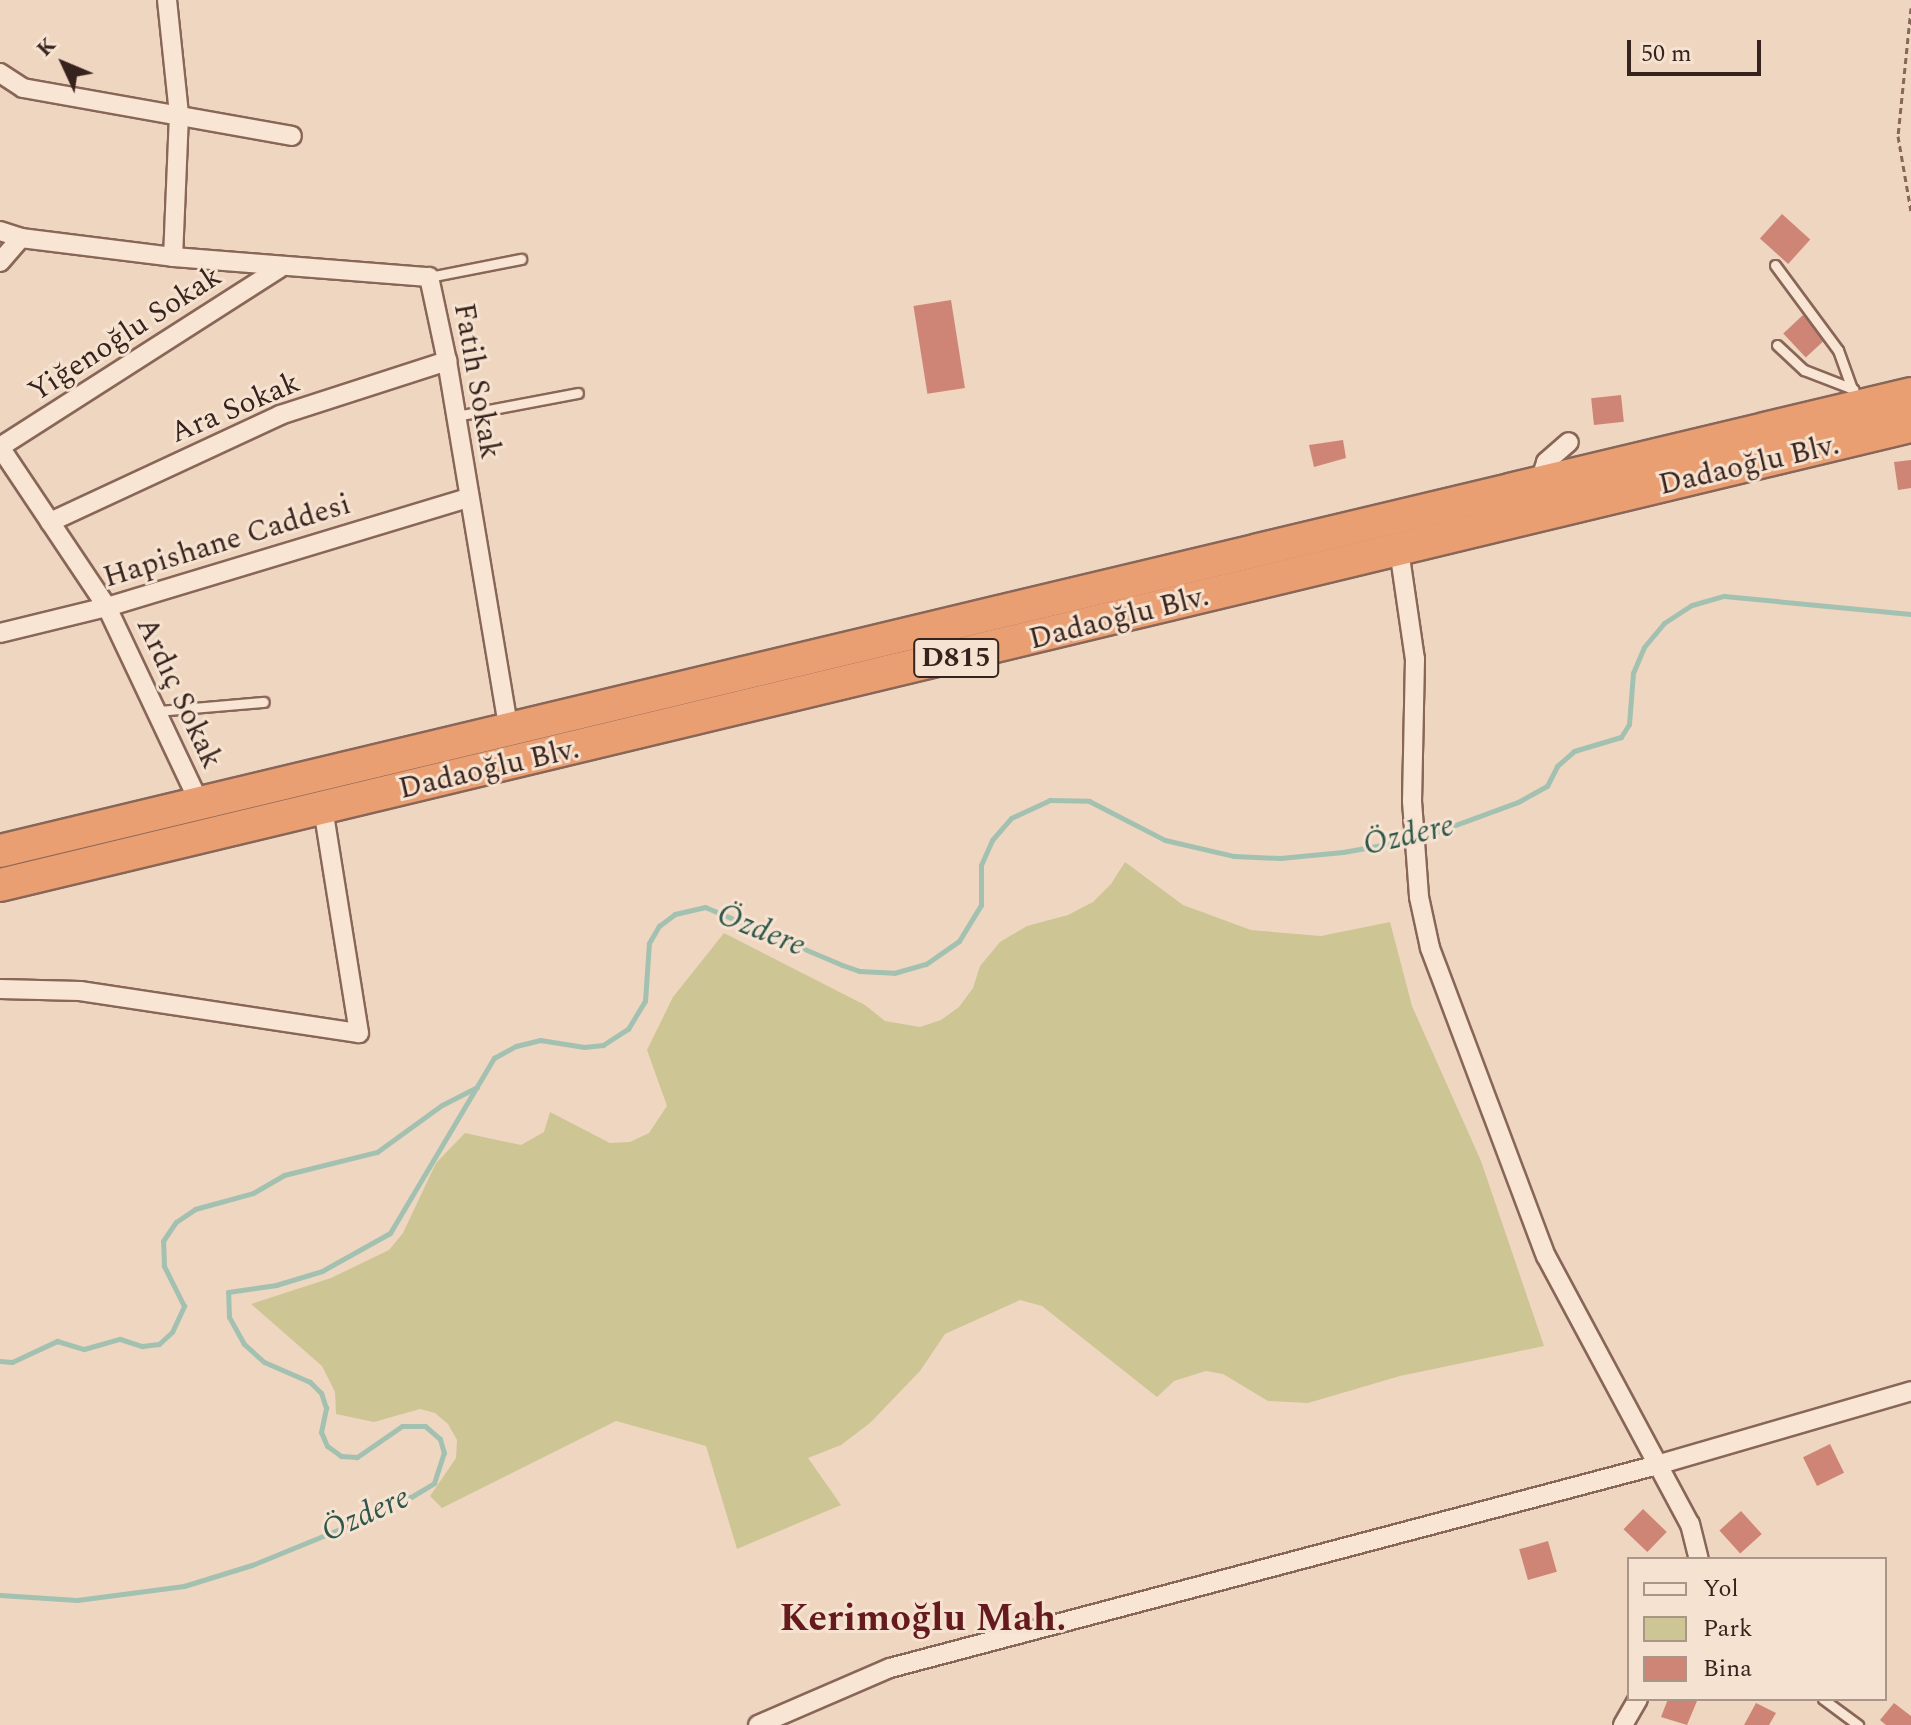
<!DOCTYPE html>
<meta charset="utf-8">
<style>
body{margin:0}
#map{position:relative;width:1911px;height:1725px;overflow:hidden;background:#efd6c0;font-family:Spectral,serif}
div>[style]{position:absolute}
.green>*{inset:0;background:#cdc694}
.stream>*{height:5px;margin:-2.5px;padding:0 2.5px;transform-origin:2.5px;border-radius:2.5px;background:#a3c1b1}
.building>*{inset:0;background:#ce8575;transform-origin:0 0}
.path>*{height:3px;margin-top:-1.5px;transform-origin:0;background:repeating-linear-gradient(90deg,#886658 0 6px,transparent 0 10px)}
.roads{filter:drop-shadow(2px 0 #886658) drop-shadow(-2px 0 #886658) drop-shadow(0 2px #886658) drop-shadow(0 -2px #886658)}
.service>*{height:9px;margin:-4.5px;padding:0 4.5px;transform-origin:4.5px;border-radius:4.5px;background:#f9e5d4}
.minor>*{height:18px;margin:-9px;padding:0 9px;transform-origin:9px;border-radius:9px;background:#f9e5d4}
.trunk>*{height:32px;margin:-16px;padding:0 16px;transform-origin:16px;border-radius:16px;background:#ea9f73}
span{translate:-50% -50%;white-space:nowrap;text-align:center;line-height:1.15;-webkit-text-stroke:6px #f6e2d0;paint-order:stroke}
.shield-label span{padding:2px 6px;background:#f6e2d0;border:2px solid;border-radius:6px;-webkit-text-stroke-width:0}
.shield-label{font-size:28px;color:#37231d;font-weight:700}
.street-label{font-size:30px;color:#37231d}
.water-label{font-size:32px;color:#2c574a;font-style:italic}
.district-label{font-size:38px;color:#651b1d;font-weight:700}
.legend{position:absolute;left:1627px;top:1557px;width:260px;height:144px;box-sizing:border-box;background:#f6e2d0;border:2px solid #aa9688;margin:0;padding:10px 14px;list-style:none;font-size:24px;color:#37231d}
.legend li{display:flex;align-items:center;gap:16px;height:40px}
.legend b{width:40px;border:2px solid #aa9688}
.north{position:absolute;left:24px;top:24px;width:80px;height:80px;-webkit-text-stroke:6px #f6e2d0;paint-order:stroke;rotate:314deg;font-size:22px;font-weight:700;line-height:32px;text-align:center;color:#37231d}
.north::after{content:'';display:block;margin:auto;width:28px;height:36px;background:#37231d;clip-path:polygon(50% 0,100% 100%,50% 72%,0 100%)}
.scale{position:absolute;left:1627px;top:40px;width:134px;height:36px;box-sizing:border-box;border:4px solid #37231d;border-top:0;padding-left:10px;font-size:24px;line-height:28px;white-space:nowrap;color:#37231d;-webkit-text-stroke:6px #f6e2d0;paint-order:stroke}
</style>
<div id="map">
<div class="green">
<i style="clip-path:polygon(1125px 862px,1183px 905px,1251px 930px,1321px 936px,1390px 922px,1412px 1006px,1481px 1161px,1544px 1346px,1400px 1376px,1308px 1403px,1268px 1401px,1223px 1374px,1206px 1371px,1174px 1381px,1157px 1397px,1042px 1306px,1020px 1300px,945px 1334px,920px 1371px,870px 1423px,841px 1445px,808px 1458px,841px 1505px,737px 1549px,706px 1446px,616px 1421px,442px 1508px,430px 1496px,456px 1458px,457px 1440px,448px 1424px,435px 1413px,420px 1409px,374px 1422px,336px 1414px,335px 1392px,322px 1366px,251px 1304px,331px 1278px,389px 1250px,403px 1233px,436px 1163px,465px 1133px,521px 1145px,544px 1132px,550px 1112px,610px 1143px,630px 1142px,649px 1133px,667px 1106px,647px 1050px,673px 997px,724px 933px,865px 1005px,885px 1021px,920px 1027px,941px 1020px,959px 1007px,973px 988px,980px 966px,1000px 942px,1027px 926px,1068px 915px,1093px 902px,1111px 884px)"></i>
</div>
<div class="stream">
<i style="left:1420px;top:838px;width:104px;rotate:-20.2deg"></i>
<i style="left:1518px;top:802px;width:33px;rotate:-29deg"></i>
<i style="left:1547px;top:786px;width:22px;rotate:-63deg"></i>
<i style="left:1557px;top:766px;width:23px;rotate:-41deg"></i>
<i style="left:1574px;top:751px;width:49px;rotate:-16.6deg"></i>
<i style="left:1621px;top:737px;width:15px;rotate:-58deg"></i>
<i style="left:1629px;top:724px;width:51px;rotate:-85.5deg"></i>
<i style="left:1633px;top:673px;width:28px;rotate:-67deg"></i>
<i style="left:1644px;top:647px;width:31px;rotate:-50deg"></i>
<i style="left:1664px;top:623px;width:33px;rotate:-33deg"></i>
<i style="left:1692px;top:605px;width:33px;rotate:-16deg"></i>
<i style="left:1724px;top:596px;width:188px;rotate:5.5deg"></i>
<i style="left:0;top:1361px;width:12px;rotate:5deg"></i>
<i style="left:12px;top:1362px;width:50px;rotate:-25deg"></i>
<i style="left:57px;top:1341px;width:28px;rotate:17deg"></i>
<i style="left:84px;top:1349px;width:37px;rotate:-16deg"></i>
<i style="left:120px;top:1339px;width:23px;rotate:18deg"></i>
<i style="left:142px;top:1346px;width:17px;rotate:-7deg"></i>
<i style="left:159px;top:1344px;width:18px;rotate:-43deg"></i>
<i style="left:172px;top:1332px;width:29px;rotate:-65deg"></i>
<i style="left:184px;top:1306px;width:45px;rotate:-116.6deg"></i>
<i style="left:164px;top:1266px;width:25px;rotate:-92deg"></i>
<i style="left:163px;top:1241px;width:23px;rotate:-56deg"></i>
<i style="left:176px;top:1222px;width:23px;rotate:-34deg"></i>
<i style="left:195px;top:1209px;width:60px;rotate:-15.4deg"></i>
<i style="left:253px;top:1193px;width:36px;rotate:-30deg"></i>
<i style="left:284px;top:1175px;width:96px;rotate:-13.9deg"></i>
<i style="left:377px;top:1152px;width:80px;rotate:-35.9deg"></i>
<i style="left:442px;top:1105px;width:39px;rotate:-27deg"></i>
<i style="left:0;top:1595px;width:77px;rotate:3.7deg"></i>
<i style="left:77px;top:1600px;width:108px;rotate:-7.5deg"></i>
<i style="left:184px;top:1586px;width:71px;rotate:-17.2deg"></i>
<i style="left:252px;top:1565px;width:135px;rotate:-22.2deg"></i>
<i style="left:377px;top:1514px;width:19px;rotate:-51deg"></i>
<i style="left:389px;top:1499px;width:22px;rotate:-5deg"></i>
<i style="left:411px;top:1497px;width:27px;rotate:-31deg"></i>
<i style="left:434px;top:1483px;width:32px;rotate:-72deg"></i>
<i style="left:444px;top:1453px;width:15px;rotate:-106deg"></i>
<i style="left:440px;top:1439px;width:20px;rotate:-139deg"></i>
<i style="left:425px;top:1426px;width:23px;rotate:180deg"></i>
<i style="left:402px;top:1426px;width:55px;rotate:145.4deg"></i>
<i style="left:357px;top:1457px;width:16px;rotate:-176deg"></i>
<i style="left:341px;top:1456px;width:17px;rotate:-144deg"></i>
<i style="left:327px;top:1446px;width:15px;rotate:-113deg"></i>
<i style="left:321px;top:1432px;width:25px;rotate:-78deg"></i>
<i style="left:326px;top:1408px;width:16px;rotate:-108deg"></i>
<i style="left:321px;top:1393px;width:16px;rotate:-135deg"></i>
<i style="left:310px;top:1382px;width:50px;rotate:-156.5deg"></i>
<i style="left:264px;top:1362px;width:27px;rotate:-138deg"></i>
<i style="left:244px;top:1344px;width:31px;rotate:-119deg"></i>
<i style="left:229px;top:1317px;width:25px;rotate:-92deg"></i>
<i style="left:228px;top:1292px;width:49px;rotate:-8.3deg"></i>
<i style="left:276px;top:1285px;width:48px;rotate:-16.9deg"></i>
<i style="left:322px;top:1271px;width:78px;rotate:-29.2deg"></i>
<i style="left:390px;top:1233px;width:204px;rotate:-59.3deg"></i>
<i style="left:494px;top:1058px;width:25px;rotate:-29deg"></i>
<i style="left:516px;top:1046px;width:25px;rotate:-14deg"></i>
<i style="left:540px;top:1040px;width:45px;rotate:9deg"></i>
<i style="left:584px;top:1047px;width:19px;rotate:-6deg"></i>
<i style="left:603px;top:1045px;width:30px;rotate:-33deg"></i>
<i style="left:628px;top:1029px;width:33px;rotate:-59deg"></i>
<i style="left:645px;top:1001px;width:58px;rotate:-86.1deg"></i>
<i style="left:649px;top:943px;width:20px;rotate:-60deg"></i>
<i style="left:659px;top:926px;width:20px;rotate:-37deg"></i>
<i style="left:675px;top:914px;width:31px;rotate:-13deg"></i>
<i style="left:705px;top:907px;width:149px;rotate:22.9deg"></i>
<i style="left:842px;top:965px;width:18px;rotate:19deg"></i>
<i style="left:859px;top:971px;width:35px;rotate:3deg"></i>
<i style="left:894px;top:973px;width:33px;rotate:-16deg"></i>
<i style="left:926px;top:964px;width:40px;rotate:-34.9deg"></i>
<i style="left:959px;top:941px;width:42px;rotate:-58.6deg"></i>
<i style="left:981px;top:905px;width:40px;rotate:-90deg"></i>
<i style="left:981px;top:865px;width:27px;rotate:-66deg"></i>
<i style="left:992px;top:840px;width:29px;rotate:-49deg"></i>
<i style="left:1011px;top:818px;width:43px;rotate:-24.8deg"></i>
<i style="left:1050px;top:800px;width:39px;rotate:1deg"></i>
<i style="left:1089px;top:801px;width:85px;rotate:27.2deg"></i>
<i style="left:1165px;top:840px;width:71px;rotate:13.1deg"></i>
<i style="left:1234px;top:856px;width:46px;rotate:2.5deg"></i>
<i style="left:1280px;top:858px;width:63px;rotate:-5.4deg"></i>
<i style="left:1343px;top:852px;width:68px;rotate:-10.2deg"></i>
</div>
<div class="building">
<i style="left:1782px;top:214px;width:38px;height:33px;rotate:42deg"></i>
<i style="left:951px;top:300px;width:89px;height:38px;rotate:81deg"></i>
<i style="left:1803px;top:315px;width:33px;height:27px;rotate:47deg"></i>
<i style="left:1621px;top:395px;width:27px;height:30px;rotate:84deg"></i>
<i style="clip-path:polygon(1343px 440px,1346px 458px,1314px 467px,1309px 445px)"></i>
<i style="clip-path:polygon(1911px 460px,1911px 488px,1898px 490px,1894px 462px)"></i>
<i style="left:1830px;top:1444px;width:32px;height:30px;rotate:64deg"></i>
<i style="left:1643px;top:1509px;width:33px;height:28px;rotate:44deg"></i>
<i style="left:1741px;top:1511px;width:31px;height:29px;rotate:48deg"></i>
<i style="left:1548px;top:1541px;width:32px;height:30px;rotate:74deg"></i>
<i style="clip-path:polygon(1668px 1699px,1697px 1701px,1687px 1725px,1661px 1717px)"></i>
<i style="clip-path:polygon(1756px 1703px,1776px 1713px,1769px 1725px,1744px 1725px)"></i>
<i style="clip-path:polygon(1894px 1703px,1911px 1716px,1911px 1725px,1886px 1725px,1880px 1720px)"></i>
</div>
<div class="path">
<i style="left:1911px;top:8px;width:129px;rotate:95.8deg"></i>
<i style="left:1898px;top:136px;width:76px;rotate:80.2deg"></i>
</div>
<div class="roads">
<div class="service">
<i style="left:1775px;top:265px;width:106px;rotate:53.5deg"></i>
<i style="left:1838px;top:350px;width:53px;rotate:70.2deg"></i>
<i style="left:429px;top:277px;width:94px;rotate:-11.1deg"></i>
<i style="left:1777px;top:345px;width:37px;rotate:43deg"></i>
<i style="left:1804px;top:370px;width:53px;rotate:21.2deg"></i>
<i style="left:456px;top:416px;width:124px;rotate:-10.7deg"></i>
<i style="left:158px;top:711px;width:106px;rotate:-4.9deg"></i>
<i style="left:1823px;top:1699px;width:44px;rotate:36.6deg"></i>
</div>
<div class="minor">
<i style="left:167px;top:0;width:116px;rotate:84deg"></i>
<i style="left:179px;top:115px;width:142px;rotate:92.4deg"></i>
<i style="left:0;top:73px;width:27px;rotate:33deg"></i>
<i style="left:23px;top:88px;width:273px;rotate:10.1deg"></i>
<i style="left:0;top:231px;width:22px;rotate:18deg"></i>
<i style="left:21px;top:238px;width:153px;rotate:7.1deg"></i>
<i style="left:173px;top:257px;width:257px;rotate:4.5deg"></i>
<i style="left:429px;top:277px;width:86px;rotate:77.9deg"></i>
<i style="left:447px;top:361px;width:375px;rotate:80.5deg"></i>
<i style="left:0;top:262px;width:32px;rotate:-49deg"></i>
<i style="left:1540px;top:481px;width:20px;rotate:-72deg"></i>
<i style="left:1546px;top:462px;width:30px;rotate:-41deg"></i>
<i style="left:50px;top:522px;width:254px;rotate:-24.9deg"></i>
<i style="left:280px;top:415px;width:176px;rotate:-17.9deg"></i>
<i style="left:1398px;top:543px;width:117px;rotate:81.7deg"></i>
<i style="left:1415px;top:659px;width:142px;rotate:91.2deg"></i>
<i style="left:1412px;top:801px;width:96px;rotate:85.8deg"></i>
<i style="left:1419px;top:897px;width:52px;rotate:77.8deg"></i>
<i style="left:1430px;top:948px;width:329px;rotate:69.4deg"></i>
<i style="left:1546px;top:1256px;width:304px;rotate:61.8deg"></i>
<i style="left:1690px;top:1524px;width:36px;rotate:76deg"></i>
<i style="left:0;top:633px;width:110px;rotate:-13.7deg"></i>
<i style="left:107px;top:607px;width:377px;rotate:-16.8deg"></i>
<i style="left:200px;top:804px;width:218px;rotate:-115.3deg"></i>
<i style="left:107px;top:607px;width:192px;rotate:-123.8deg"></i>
<i style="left:0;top:447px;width:332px;rotate:-32.6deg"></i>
<i style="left:0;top:989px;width:80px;rotate:1.4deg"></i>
<i style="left:80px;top:991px;width:282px;rotate:8.6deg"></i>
<i style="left:359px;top:1033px;width:227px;rotate:-99.1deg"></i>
<i style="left:758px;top:1725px;width:144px;rotate:-23.4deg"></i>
<i style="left:890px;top:1668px;width:793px;rotate:-14.82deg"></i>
<i style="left:1657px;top:1465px;width:265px;rotate:-16.2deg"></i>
<i style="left:1623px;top:1725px;width:30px;rotate:-60deg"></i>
</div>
<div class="trunk">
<i style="left:0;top:851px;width:1965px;rotate:-13.45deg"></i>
<i style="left:0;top:885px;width:1965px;rotate:-13.51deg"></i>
</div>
</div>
<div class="shield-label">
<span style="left:956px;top:658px">D815</span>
</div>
<div class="street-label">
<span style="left:125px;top:334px;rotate:-33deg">Yiğenoğlu Sokak</span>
<span style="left:477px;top:381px;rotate:80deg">Fatih Sokak</span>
<span style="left:235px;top:408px;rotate:-23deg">Ara Sokak</span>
<span style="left:1749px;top:465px;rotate:-13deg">Dadaoğlu Blv.</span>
<span style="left:227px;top:541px;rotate:-17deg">Hapishane Caddesi</span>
<span style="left:1119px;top:618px;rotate:-14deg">Dadaoğlu Blv.</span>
<span style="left:179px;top:693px;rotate:65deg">Ardıç Sokak</span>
<span style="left:489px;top:769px;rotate:-13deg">Dadaoğlu Blv.</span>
</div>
<div class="water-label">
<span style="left:1409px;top:836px;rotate:-13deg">Özdere</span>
<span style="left:761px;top:931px;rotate:22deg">Özdere</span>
<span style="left:366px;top:1515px;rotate:-24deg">Özdere</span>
</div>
<div class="district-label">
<span style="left:923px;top:1620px">Kerimoğlu Mah.</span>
</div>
<ul class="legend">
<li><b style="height:10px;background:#f9e5d4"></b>Yol</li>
<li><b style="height:22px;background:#cdc694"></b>Park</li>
<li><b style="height:22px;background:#ce8575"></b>Bina</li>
</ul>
<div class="north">K</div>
<div class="scale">50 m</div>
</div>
